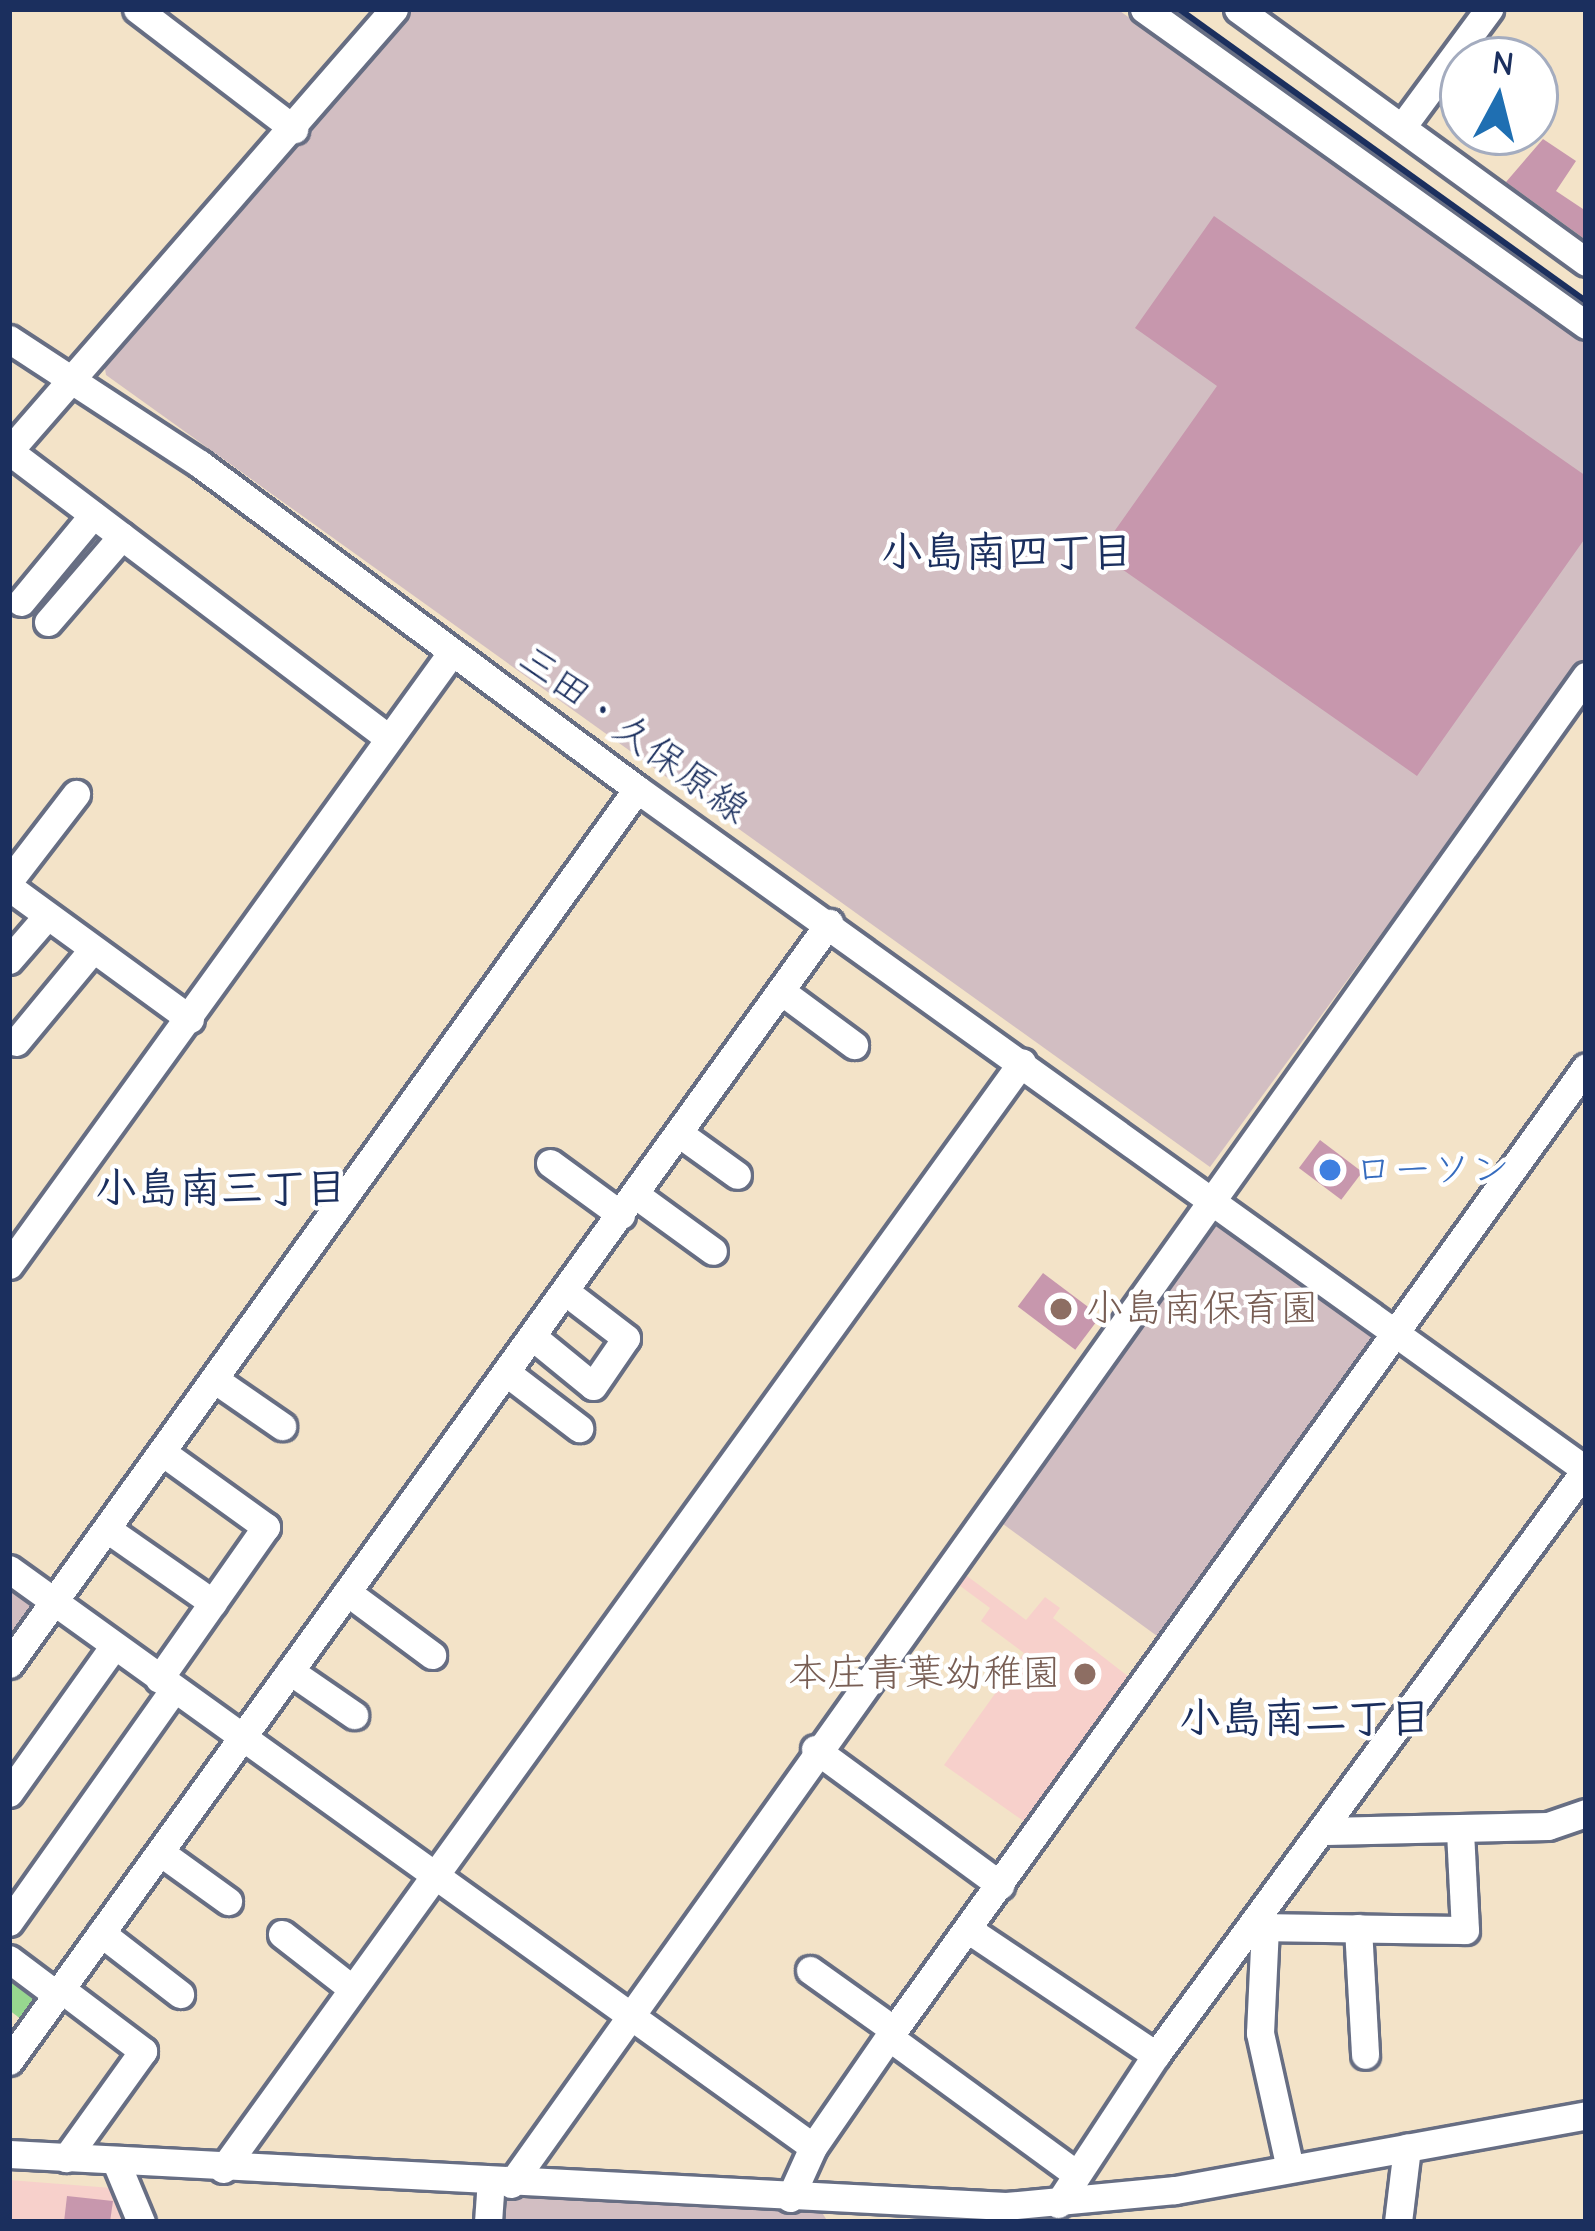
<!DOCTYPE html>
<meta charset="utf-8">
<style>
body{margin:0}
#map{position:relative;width:1595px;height:2231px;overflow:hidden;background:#f3e3c8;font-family:"Comic Neue","Klee One",sans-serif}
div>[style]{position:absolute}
.built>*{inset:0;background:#f7d0cb}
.industrial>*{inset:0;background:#d2bec2;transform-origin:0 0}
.green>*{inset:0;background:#97d88f}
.building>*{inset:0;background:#c797ad;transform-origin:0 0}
.roads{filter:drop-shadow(3px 0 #676e83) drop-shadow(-3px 0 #676e83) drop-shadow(0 3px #676e83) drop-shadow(0 -3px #676e83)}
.minor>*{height:27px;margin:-13.5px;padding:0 13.5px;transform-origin:13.5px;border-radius:13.5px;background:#fff}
.rail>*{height:6px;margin:-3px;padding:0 3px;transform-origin:3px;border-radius:3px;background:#1b2f5e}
.dots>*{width:33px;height:33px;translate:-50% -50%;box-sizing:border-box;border:6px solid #fff;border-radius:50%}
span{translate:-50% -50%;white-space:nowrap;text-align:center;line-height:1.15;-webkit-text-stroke:9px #fff;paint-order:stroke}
.street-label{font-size:39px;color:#1b2f5e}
.shop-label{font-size:39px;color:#366cbe}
.left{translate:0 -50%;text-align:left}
.education-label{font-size:39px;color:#785e54}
.right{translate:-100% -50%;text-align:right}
.neighbourhood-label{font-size:42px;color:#1b2f5e;font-weight:700}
.frame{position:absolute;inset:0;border:12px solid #1b2f5e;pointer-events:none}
.north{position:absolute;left:1439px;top:36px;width:120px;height:120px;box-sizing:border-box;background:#fff;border:3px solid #a4acbf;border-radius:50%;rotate:7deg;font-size:33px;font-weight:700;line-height:48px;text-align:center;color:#1b2f5e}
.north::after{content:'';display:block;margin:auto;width:42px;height:54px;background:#1f6fb2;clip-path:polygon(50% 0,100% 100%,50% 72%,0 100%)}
</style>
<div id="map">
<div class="built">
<i style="clip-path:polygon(959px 1570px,1026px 1620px,1045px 1597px,1060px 1608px,1053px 1618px,1138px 1684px,1032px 1827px,944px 1765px,1024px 1653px,981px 1621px,990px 1608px,952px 1580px)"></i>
<i style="clip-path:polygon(9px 2180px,112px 2188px,127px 2222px,9px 2222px)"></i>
</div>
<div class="industrial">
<i style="clip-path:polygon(406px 9px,1117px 9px,1586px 341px,1586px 655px,1210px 1167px,106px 375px,104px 362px)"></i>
<i style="left:1211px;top:1219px;width:207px;height:369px;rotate:36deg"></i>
<i style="clip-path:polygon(9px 1578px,37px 1605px,9px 1645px)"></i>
<i style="clip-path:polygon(497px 2197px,821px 2211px,828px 2222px,495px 2222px)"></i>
</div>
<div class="green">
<i style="clip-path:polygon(9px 1969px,42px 1992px,26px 2023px,9px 2010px)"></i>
</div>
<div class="building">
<i style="clip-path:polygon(1543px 139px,1576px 161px,1556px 191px,1586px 211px,1586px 240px,1506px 182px)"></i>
<i style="clip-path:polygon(1214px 216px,1586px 476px,1586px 537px,1417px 776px,1099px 553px,1217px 386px,1135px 328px)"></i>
<i style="left:1320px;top:1140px;width:53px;height:35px;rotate:37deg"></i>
<i style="left:1043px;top:1273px;width:72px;height:42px;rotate:37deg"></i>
<i style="clip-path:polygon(67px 2196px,113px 2201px,110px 2222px,64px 2222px)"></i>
</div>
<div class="roads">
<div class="minor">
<i style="left:137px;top:9px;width:198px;rotate:37.4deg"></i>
<i style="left:1144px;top:9px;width:543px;rotate:35.56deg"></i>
<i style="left:1238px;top:9px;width:430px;rotate:36deg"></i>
<i style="left:1402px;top:127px;width:147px;rotate:-53.6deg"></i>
<i style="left:9px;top:339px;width:228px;rotate:33.2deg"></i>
<i style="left:200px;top:464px;width:545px;rotate:36.64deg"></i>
<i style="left:637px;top:789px;width:1168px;rotate:35.66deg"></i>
<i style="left:9px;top:451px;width:586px;rotate:-48.94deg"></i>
<i style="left:9px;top:451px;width:474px;rotate:37.1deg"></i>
<i style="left:21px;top:602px;width:113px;rotate:-50.4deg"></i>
<i style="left:48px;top:622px;width:113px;rotate:-49.3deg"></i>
<i style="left:9px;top:881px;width:110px;rotate:-52.4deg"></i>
<i style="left:9px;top:887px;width:224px;rotate:36.1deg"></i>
<i style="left:9px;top:960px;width:58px;rotate:-49.2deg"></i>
<i style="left:781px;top:991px;width:91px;rotate:36.5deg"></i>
<i style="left:16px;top:1042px;width:119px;rotate:-50.4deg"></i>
<i style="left:680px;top:1134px;width:70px;rotate:35.7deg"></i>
<i style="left:550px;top:1163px;width:88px;rotate:36.2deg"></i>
<i style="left:636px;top:1195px;width:95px;rotate:36deg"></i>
<i style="left:9px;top:1265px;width:756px;rotate:-54.15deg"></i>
<i style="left:533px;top:1337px;width:77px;rotate:39.2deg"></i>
<i style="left:593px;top:1386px;width:58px;rotate:-55.5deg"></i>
<i style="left:626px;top:1338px;width:76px;rotate:-142.5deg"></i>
<i style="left:507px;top:1373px;width:91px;rotate:37.4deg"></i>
<i style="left:214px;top:1379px;width:83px;rotate:34.7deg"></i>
<i style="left:107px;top:1529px;width:129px;rotate:34.9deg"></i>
<i style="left:9px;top:1569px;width:990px;rotate:35.71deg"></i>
<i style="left:347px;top:1592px;width:106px;rotate:36.5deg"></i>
<i style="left:9px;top:1664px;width:1077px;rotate:-54.33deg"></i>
<i style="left:290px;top:1671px;width:78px;rotate:34.5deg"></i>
<i style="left:159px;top:1679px;width:186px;rotate:-54.9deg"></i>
<i style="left:266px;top:1527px;width:128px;rotate:-144.2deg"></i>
<i style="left:815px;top:1749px;width:230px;rotate:36.3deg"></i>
<i style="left:9px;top:1793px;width:181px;rotate:-54.5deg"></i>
<i style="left:1326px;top:1831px;width:222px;rotate:-1.3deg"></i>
<i style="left:1548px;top:1826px;width:40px;rotate:-18.9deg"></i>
<i style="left:160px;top:1852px;width:84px;rotate:35.8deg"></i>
<i style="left:9px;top:1922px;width:284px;rotate:-54.7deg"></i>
<i style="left:1253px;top:1927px;width:212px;rotate:0.8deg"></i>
<i style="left:1465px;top:1930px;width:99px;rotate:-92.9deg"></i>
<i style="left:1265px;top:1927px;width:106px;rotate:92.7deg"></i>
<i style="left:1260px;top:2033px;width:138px;rotate:77.5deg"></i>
<i style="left:1358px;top:1928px;width:127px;rotate:86.8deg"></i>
<i style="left:969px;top:1930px;width:225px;rotate:33.8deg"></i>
<i style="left:101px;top:1933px;width:100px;rotate:37.7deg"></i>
<i style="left:282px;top:1934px;width:88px;rotate:38deg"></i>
<i style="left:9px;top:1959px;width:60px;rotate:36.9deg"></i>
<i style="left:810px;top:1970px;width:103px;rotate:35.5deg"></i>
<i style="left:61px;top:1989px;width:103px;rotate:37.1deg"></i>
<i style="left:143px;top:2051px;width:132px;rotate:125.7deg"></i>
<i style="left:889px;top:2037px;width:232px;rotate:36.2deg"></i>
<i style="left:9px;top:2061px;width:1403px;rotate:-54.22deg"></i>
<i style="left:9px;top:2154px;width:998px;rotate:2.99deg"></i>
<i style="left:1006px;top:2206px;width:170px;rotate:-5.4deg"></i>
<i style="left:1175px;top:2190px;width:418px;rotate:-10.3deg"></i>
<i style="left:116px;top:2162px;width:65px;rotate:67.4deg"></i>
<i style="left:223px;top:2169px;width:1365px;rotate:-54.18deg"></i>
<i style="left:511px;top:2184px;width:1852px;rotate:-54.52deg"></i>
<i style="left:790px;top:2198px;width:56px;rotate:-65.7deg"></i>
<i style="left:813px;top:2147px;width:134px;rotate:-55.4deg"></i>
<i style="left:889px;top:2037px;width:1194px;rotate:-54.3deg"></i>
<i style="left:1058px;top:2204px;width:178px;rotate:-56.7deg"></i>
<i style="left:1156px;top:2055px;width:727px;rotate:-53.73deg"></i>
<i style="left:488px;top:2222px;width:39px;rotate:-86deg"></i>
<i style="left:1398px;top:2222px;width:75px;rotate:-83.1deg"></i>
</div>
</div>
<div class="rail">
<i style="left:1179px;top:9px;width:501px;rotate:35.66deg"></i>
</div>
<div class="dots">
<i style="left:1330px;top:1170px;background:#3f7fe0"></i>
<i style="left:1061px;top:1309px;background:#8d6e63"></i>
<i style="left:1085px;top:1674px;background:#8d6e63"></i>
</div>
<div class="street-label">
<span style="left:633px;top:735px;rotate:36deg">三田・久保原線</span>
</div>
<div class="shop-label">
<span class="left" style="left:1354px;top:1170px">ローソン</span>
</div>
<div class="education-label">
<span class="left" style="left:1085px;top:1309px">小島南保育園</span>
<span class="right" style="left:1061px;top:1674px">本庄青葉幼稚園</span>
</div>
<div class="neighbourhood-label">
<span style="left:1007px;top:553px">小島南四丁目</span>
<span style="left:221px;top:1189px">小島南三丁目</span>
<span style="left:1305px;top:1719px">小島南二丁目</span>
</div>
<div class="frame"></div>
<div class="north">N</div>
</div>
